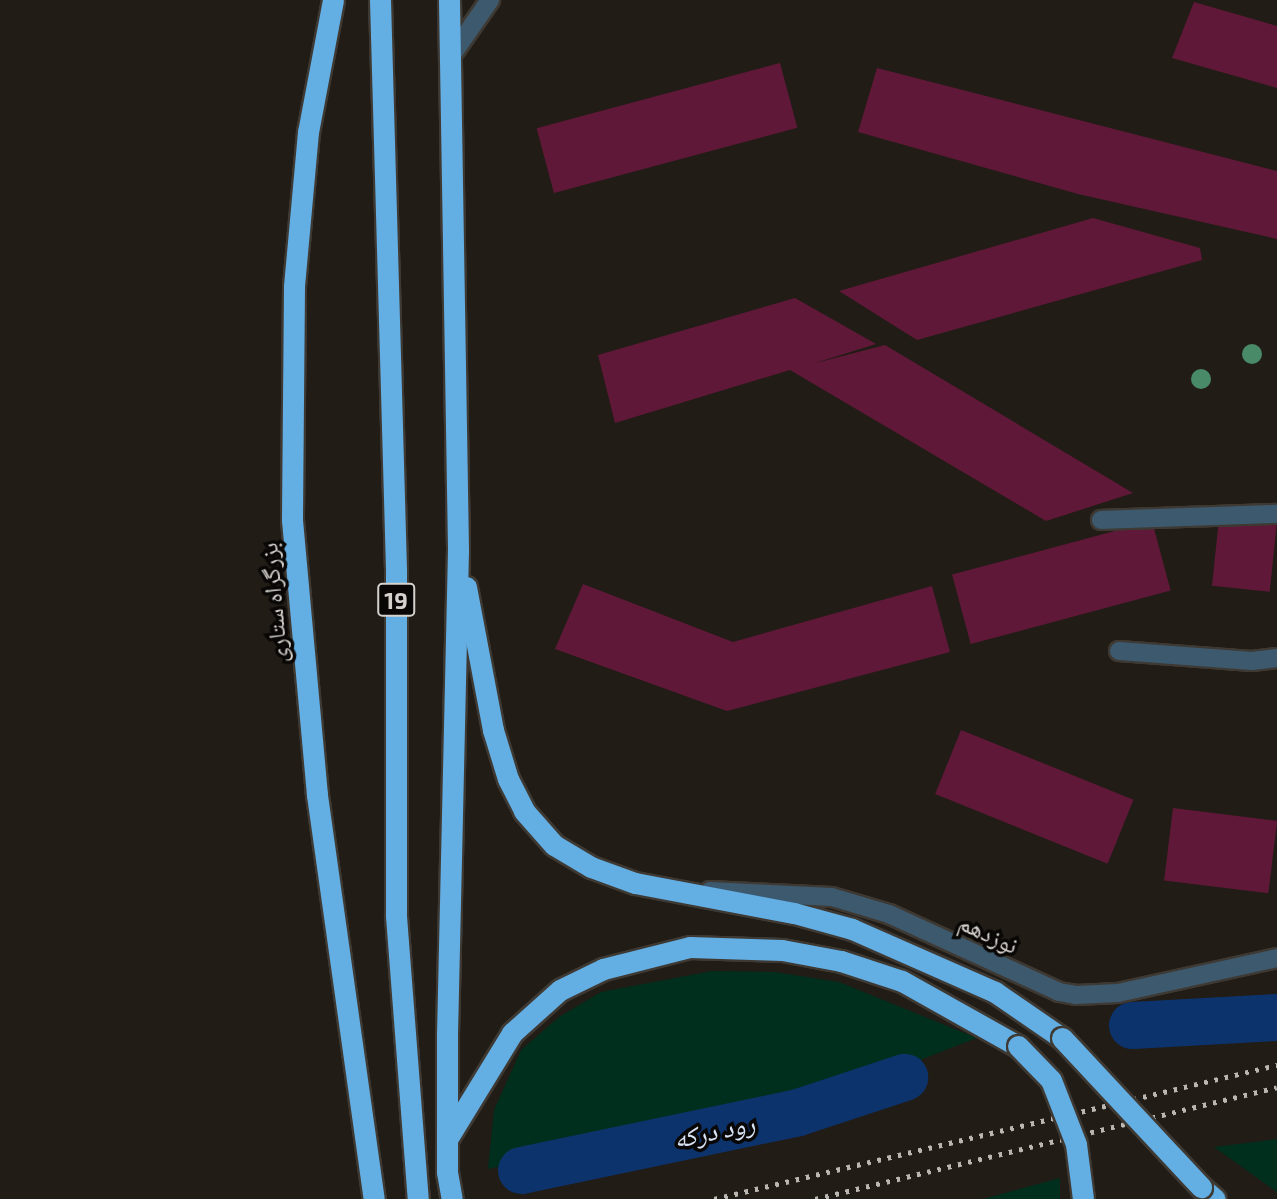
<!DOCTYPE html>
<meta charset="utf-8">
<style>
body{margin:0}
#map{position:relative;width:1277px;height:1199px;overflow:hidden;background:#211c16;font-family:"Exo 2","Noto Naskh Arabic",sans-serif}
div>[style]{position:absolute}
.green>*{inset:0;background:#002f1d}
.river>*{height:47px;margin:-23.5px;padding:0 23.5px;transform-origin:23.5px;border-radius:23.5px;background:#0d336c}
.building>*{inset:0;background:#601838;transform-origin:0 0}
.roads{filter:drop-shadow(2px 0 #3e3933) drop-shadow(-2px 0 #3e3933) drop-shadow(0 2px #3e3933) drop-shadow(0 -2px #3e3933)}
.minor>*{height:18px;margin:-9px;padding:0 9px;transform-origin:9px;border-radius:9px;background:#3d596e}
.highway>*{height:21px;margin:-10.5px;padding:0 10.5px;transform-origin:10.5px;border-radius:10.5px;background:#63aee3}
.rail>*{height:5px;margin-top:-2.5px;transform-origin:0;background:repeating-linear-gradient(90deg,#bab7b2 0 3.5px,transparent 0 10.5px)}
.bridges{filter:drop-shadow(2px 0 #3e3933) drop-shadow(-2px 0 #3e3933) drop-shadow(0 2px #3e3933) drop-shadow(0 -2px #3e3933)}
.highway-bridge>*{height:21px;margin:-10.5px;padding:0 10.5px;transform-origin:10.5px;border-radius:10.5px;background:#63aee3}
.trees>*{width:20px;height:20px;margin:-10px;border-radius:50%;background:#498a69}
span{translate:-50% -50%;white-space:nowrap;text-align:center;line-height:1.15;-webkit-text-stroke:7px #090705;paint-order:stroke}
.shield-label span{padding:2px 5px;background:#090705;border:2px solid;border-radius:5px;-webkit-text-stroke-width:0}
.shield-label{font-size:23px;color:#d5d2ce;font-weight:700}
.street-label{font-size:24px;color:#d5d2ce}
.water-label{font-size:26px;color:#d8e3f5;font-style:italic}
</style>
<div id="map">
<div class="green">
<i style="clip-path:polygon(712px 971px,775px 972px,839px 982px,977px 1038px,873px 1078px,763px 1110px,488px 1169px,494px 1110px,521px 1050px,559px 1017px,601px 992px)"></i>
<i style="clip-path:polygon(1277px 1139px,1277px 1192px,1214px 1147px)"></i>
<i style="clip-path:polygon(1060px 1178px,1060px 1199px,983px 1199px)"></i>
</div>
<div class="river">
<i style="left:1132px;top:1025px;width:145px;rotate:-3.2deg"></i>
<i style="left:521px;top:1170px;width:283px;rotate:-11.8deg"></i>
<i style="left:798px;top:1112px;width:112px;rotate:-18.3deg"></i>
</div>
<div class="building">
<i style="clip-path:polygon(1194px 2px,1277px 26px,1277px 88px,1172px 58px)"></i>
<i style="left:780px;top:63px;width:67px;height:252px;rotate:75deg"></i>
<i style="clip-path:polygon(877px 68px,1277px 171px,1277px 239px,1078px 194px,858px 132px)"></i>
<i style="clip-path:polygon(1093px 218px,1200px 248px,1202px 260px,917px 340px,839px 291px)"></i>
<i style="clip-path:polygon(795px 298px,876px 344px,812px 364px,885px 345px,1133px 493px,1046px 521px,790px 370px,615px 423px,598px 355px)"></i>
<i style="left:1219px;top:519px;width:58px;height:67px;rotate:6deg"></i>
<i style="left:1152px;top:521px;width:72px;height:207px;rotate:75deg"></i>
<i style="clip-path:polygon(583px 584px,733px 642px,932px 586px,950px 652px,727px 711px,555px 649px)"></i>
<i style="left:961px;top:730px;width:186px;height:69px;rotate:22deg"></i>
<i style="left:1173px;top:808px;width:105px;height:73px;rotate:7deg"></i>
</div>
<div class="roads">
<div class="minor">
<i style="left:449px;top:59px;width:72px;rotate:-55.2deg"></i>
<i style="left:1101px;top:520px;width:176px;rotate:-2deg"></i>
<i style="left:1119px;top:651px;width:133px;rotate:4.3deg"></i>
<i style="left:1252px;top:661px;width:25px;rotate:-7deg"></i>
<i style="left:710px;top:891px;width:122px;rotate:2.8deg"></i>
<i style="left:832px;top:897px;width:59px;rotate:16.6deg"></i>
<i style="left:889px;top:914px;width:187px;rotate:24.6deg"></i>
<i style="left:1059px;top:992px;width:17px;rotate:10deg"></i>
<i style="left:1076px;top:995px;width:42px;rotate:-2.7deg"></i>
<i style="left:1118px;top:993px;width:163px;rotate:-12.4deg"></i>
</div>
<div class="highway">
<i style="left:333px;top:0;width:134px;rotate:100.7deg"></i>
<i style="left:308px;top:132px;width:156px;rotate:95.2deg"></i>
<i style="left:294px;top:287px;width:233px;rotate:90.5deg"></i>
<i style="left:292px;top:520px;width:276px;rotate:84.8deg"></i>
<i style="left:317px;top:795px;width:408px;rotate:82deg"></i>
<i style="left:380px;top:0;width:570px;rotate:88.39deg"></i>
<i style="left:396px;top:570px;width:346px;rotate:90deg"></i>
<i style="left:396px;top:916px;width:284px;rotate:85.6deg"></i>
<i style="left:449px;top:0;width:550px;rotate:89.06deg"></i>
<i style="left:458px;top:550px;width:486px;rotate:91.3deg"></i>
<i style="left:447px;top:1036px;width:136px;rotate:90deg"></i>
<i style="left:447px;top:1172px;width:27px;rotate:80deg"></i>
<i style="left:466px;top:587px;width:146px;rotate:79.3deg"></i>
<i style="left:493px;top:730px;width:51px;rotate:73deg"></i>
<i style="left:508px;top:779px;width:36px;rotate:63deg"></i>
<i style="left:524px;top:811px;width:45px;rotate:48.6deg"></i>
<i style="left:554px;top:845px;width:43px;rotate:30.7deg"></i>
<i style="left:591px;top:867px;width:47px;rotate:20deg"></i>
<i style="left:635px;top:883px;width:162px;rotate:10.7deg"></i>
<i style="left:794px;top:913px;width:60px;rotate:15.4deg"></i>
<i style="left:852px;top:929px;width:156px;rotate:23.8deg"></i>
<i style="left:995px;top:992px;width:81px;rotate:34.5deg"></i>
<i style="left:449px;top:1136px;width:121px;rotate:-58.5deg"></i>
<i style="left:512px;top:1033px;width:64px;rotate:-41.9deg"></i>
<i style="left:560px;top:990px;width:48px;rotate:-26deg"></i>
<i style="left:603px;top:969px;width:90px;rotate:-14.2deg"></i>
<i style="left:690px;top:947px;width:92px;rotate:1.9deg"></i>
<i style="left:782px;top:950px;width:60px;rotate:10.6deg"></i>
<i style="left:841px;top:961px;width:64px;rotate:18.2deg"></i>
<i style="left:902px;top:981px;width:133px;rotate:29.3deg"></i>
<i style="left:1201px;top:1187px;width:18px;rotate:41deg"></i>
</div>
</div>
<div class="rail">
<i style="left:714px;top:1199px;width:579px;rotate:-13.39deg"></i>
<i style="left:815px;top:1199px;width:475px;rotate:-13.6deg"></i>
</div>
<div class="bridges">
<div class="highway-bridge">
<i style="left:1062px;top:1038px;width:204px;rotate:47deg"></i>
<i style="left:1018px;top:1046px;width:47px;rotate:45.9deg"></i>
<i style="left:1051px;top:1080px;width:69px;rotate:68.7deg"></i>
<i style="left:1076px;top:1144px;width:55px;rotate:82.7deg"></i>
</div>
</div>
<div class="trees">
<i style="left:1252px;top:354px"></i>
<i style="left:1201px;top:379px"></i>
</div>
<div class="shield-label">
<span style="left:396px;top:600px">19</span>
</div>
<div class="street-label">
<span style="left:273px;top:603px;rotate:-95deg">بزرگراه ستاری</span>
<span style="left:989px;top:933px;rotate:25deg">نوزدهم</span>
</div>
<div class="water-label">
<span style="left:714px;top:1130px;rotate:-12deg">رود درکه</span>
</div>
</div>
